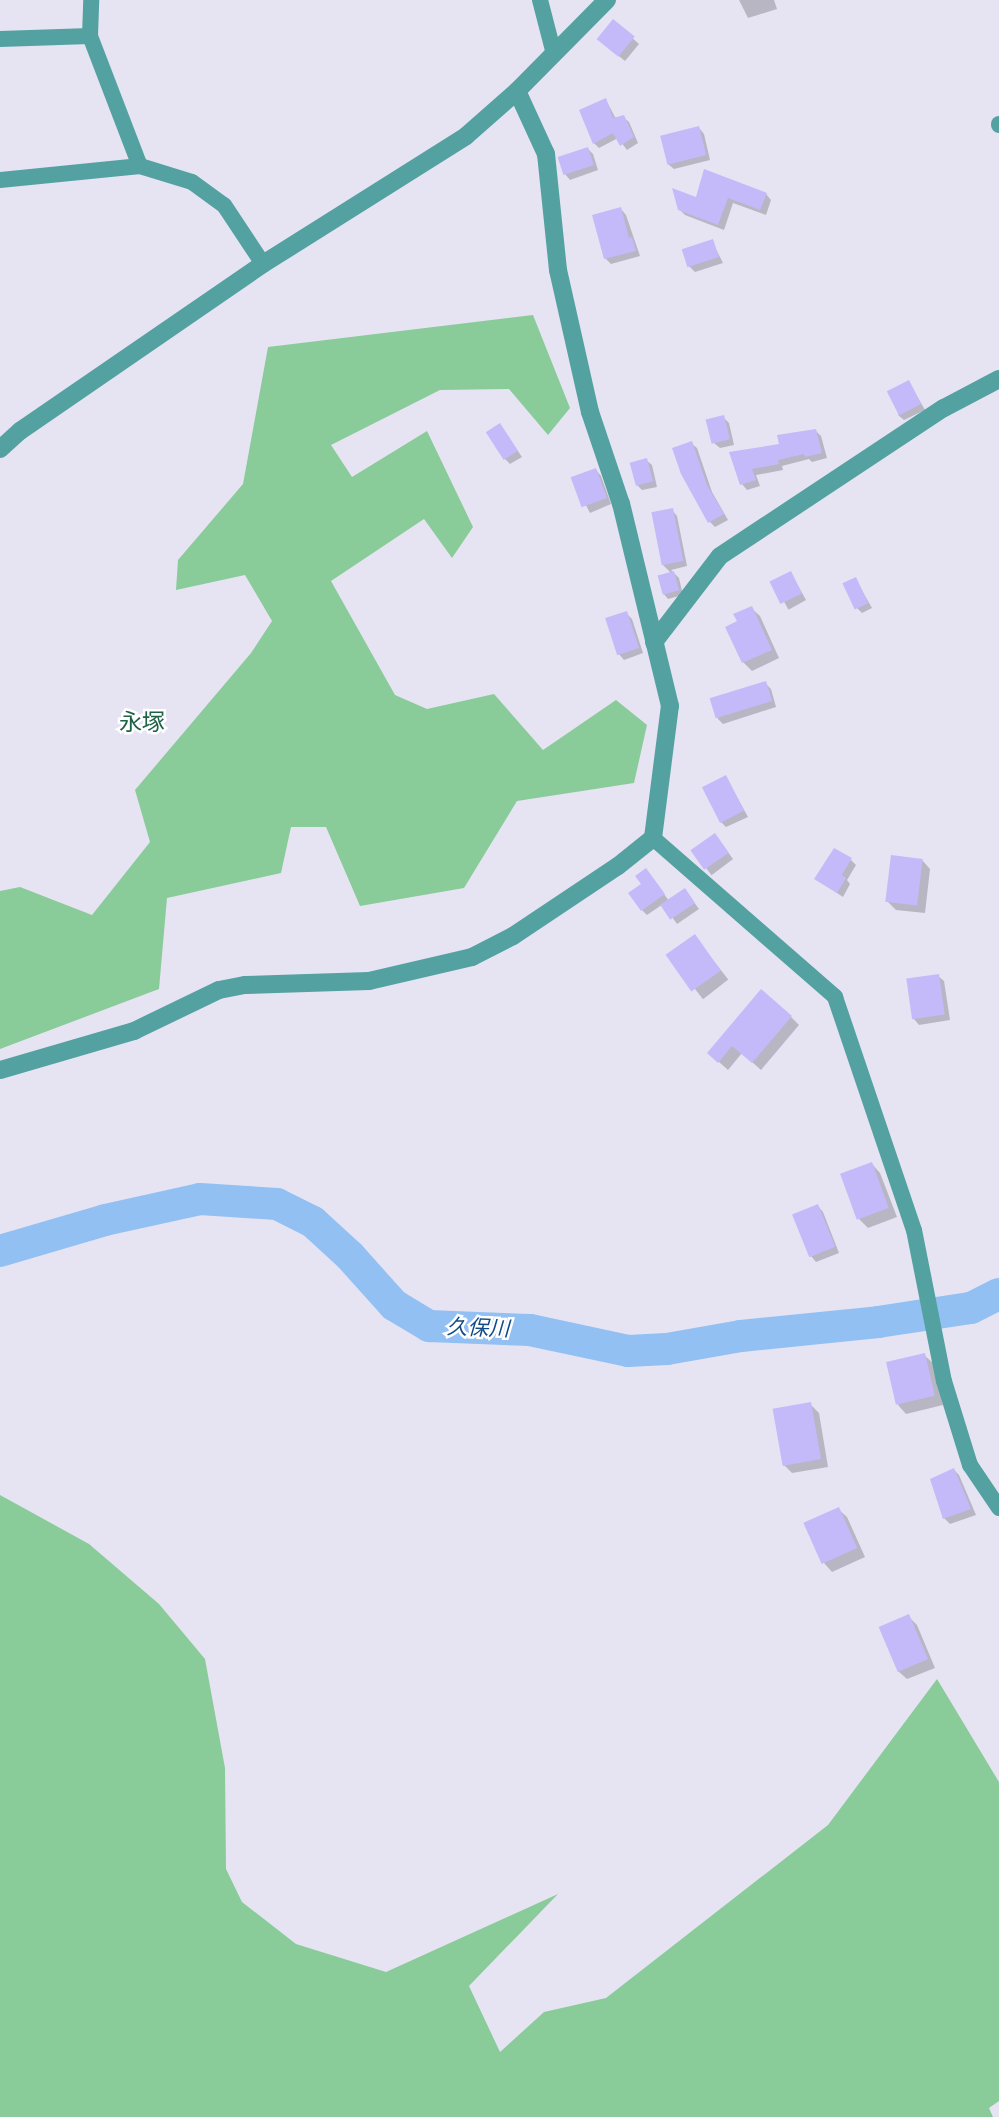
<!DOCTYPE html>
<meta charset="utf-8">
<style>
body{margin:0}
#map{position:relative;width:999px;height:2117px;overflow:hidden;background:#e6e4f3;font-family:Raleway,"Noto Sans JP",sans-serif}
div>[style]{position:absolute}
.green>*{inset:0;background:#8acb9a}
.shadow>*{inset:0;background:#0003;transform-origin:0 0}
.river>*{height:32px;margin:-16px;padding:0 16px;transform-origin:16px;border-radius:16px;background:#92c0f3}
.building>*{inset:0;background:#c4baf9;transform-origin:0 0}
.minor>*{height:16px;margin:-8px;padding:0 8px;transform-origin:8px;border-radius:8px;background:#53a1a1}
.tertiary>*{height:18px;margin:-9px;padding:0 9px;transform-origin:9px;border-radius:9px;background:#53a1a1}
span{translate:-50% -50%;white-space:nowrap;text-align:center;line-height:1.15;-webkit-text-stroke:5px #fff;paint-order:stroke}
.water-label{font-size:21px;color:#104b85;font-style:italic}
.quarter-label{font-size:23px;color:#1e6146}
</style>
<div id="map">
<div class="green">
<i style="clip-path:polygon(533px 315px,570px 408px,548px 435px,509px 389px,440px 390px,331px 445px,352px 477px,427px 431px,473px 527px,452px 558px,424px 519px,331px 581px,395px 695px,427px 709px,494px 694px,543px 750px,616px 700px,647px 725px,634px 783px,517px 801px,464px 888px,360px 906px,326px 827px,291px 827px,281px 873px,167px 898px,159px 989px,0 1049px,0 891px,20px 887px,92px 915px,150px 842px,135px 790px,251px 653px,272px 621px,245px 575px,176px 590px,178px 560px,243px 484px,268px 347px)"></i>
<i style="clip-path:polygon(0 1495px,89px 1544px,159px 1604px,205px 1659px,225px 1768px,226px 1869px,242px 1902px,296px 1944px,386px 1972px,558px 1894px,469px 1986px,500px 2052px,544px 2012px,606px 1998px,828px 1825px,937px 1679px,999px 1782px,999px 2101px,989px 2108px,993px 2117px,0 2117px)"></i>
</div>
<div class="shadow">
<i style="clip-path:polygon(739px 0,774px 0,777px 9px,748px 18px)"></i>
<i style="clip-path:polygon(613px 21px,639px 44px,625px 61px,604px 44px)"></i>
<i style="clip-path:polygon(606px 100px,616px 119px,623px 117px,629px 122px,638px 143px,627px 150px,618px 138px,599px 148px,594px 143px)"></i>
<i style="clip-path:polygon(699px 128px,704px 134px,710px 160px,674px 169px,668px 164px)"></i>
<i style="clip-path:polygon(588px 149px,593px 154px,598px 170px,570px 180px,565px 174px)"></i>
<i style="clip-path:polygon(766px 194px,771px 200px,766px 215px,733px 203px,724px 230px,685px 215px,679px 209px,697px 199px)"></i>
<i style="clip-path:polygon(621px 209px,626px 215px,640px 256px,611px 264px,605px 258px)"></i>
<i style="clip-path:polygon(712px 241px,723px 263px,695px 272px,689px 266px)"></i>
<i style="clip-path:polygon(909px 382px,925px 410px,904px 420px,898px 415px)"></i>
<i style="clip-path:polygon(723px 417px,729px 423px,734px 445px,720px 448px,714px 443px)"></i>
<i style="clip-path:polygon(500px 425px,522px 457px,510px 464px,505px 459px)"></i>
<i style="clip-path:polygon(816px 431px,821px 436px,827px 458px,812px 462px,809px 459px,782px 466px,783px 470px,756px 475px,760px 486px,747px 490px,742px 484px,732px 454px,781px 445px)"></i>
<i style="clip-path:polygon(691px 443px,697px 448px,712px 492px,728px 520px,715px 527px,710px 522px)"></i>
<i style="clip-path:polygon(646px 460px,652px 465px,657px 487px,642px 490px,637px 485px)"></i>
<i style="clip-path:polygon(596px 470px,601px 476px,611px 504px,590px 513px,573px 480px)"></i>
<i style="clip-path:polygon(672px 510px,677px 516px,687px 566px,671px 570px,679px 578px,683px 595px,668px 599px,663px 593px,671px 573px,663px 565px)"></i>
<i style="left:791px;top:573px;width:31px;height:20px;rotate:61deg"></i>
<i style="clip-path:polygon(856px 580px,872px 608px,862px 613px,857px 608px)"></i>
<i style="clip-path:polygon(751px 608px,760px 616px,779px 658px,752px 671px,743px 662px)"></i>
<i style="clip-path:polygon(626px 613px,632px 619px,643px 653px,624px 660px,619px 654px)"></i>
<i style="clip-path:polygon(765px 683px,771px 689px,776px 707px,723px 724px,718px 719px,712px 700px)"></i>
<i style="clip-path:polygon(726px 777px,748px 817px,726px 827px,721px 822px)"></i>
<i style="left:715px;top:835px;width:30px;height:27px;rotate:53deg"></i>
<i style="clip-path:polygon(851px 860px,856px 865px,847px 880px,850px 884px,843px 897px,816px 879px)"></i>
<i style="clip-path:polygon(922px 860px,930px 869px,925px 913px,896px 910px,888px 902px)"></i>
<i style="clip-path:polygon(651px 876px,669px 901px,685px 890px,699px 909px,677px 924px,663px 904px,647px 915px,642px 910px)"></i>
<i style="left:695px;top:937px;width:54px;height:32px;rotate:52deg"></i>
<i style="clip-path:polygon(938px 976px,944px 981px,950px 1020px,919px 1025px,914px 1019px)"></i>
<i style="clip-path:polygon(791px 1017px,799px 1025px,761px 1070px,742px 1053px,728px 1070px,709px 1053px)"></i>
<i style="clip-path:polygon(872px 1164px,880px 1173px,897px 1217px,868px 1228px,859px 1219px)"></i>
<i style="clip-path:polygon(818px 1206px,823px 1212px,839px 1253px,816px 1262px,811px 1256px)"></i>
<i style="clip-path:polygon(924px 1355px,933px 1363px,943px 1405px,906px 1414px,898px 1405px)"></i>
<i style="clip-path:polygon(810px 1404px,819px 1413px,828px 1467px,792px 1473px,784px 1465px)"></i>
<i style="clip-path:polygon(954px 1470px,959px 1475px,976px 1515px,950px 1524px,944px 1518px)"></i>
<i style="clip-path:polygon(838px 1509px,847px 1517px,865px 1557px,832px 1572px,824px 1563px,806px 1524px)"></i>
<i style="clip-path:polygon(909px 1617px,917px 1625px,935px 1668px,907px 1679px,898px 1671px)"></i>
</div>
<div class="river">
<i style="left:0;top:1251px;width:109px;rotate:-16.4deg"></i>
<i style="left:105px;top:1220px;width:97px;rotate:-12.5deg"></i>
<i style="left:200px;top:1199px;width:77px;rotate:3.7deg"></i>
<i style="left:277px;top:1204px;width:40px;rotate:26.6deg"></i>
<i style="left:313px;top:1222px;width:50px;rotate:42.6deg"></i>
<i style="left:350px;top:1256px;width:66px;rotate:48.1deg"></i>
<i style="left:394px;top:1305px;width:41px;rotate:31deg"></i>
<i style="left:429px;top:1326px;width:101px;rotate:2.3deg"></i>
<i style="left:530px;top:1330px;width:100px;rotate:12.1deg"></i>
<i style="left:628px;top:1351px;width:39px;rotate:-3deg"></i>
<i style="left:667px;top:1349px;width:75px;rotate:-10deg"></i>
<i style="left:741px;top:1336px;width:138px;rotate:-5.8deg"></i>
<i style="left:878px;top:1322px;width:94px;rotate:-8.6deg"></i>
<i style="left:971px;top:1308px;width:31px;rotate:-27deg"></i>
</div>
<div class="building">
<i style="left:613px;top:19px;width:28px;height:26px;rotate:39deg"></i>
<i style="clip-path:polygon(606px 98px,613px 118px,624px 115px,634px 137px,620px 146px,613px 133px,593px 144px,579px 110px)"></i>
<i style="left:699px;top:126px;width:30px;height:40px;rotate:76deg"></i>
<i style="left:588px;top:147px;width:19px;height:32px;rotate:72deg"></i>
<i style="clip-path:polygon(704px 169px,767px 193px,760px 210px,728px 198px,718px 225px,678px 210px,672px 188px,696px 197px)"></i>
<i style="clip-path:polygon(621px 207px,629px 238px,632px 237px,636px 251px,604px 259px,592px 215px)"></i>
<i style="left:713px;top:239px;width:19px;height:33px;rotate:72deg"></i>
<i style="left:909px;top:380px;width:27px;height:25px;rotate:63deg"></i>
<i style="left:724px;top:415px;width:25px;height:19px;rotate:76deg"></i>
<i style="left:500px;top:423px;width:33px;height:17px;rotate:57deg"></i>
<i style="clip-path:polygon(816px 429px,822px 453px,805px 457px,804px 454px,778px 460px,779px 464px,752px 469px,756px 480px,740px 485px,729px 452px,779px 444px,777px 435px)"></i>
<i style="clip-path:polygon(692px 441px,707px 485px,724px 514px,708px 523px,681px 474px,672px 448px)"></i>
<i style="left:647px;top:458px;width:24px;height:18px;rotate:75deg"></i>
<i style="left:596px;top:468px;width:32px;height:27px;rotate:70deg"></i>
<i style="left:673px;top:508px;width:54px;height:22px;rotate:79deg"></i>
<i style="left:674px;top:571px;width:20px;height:17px;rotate:75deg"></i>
<i style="left:791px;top:571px;width:25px;height:24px;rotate:64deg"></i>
<i style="left:856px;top:577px;width:29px;height:15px;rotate:65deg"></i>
<i style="clip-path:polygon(752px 606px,772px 650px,742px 663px,725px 627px,737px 621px,733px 614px)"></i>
<i style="left:627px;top:611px;width:39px;height:23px;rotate:72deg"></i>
<i style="left:766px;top:681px;width:21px;height:59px;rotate:73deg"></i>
<i style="left:726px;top:775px;width:40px;height:27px;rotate:63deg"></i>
<i style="left:715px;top:833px;width:24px;height:30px;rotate:55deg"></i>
<i style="clip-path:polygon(834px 848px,852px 858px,842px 875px,846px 878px,837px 893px,814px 879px)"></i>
<i style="left:891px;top:855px;width:32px;height:47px;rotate:7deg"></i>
<i style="clip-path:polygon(646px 868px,665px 894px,641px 911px,628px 893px,641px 884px,635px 876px)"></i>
<i style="left:685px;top:888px;width:18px;height:30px;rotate:56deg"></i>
<i style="left:695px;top:934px;width:45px;height:36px;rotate:55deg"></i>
<i style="left:939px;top:974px;width:41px;height:33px;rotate:82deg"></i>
<i style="clip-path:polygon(761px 989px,792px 1016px,752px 1063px,732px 1046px,718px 1063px,707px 1053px)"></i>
<i style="left:872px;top:1162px;width:49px;height:34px;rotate:70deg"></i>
<i style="left:818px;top:1204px;width:46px;height:28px;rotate:68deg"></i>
<i style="left:925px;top:1353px;width:44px;height:40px;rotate:77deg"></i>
<i style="left:811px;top:1402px;width:58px;height:39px;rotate:80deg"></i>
<i style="clip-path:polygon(954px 1468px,971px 1509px,943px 1519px,930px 1479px)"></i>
<i style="left:839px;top:1507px;width:45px;height:39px;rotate:66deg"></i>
<i style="left:909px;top:1614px;width:49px;height:33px;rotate:67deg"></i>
</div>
<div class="minor">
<i style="left:540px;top:0;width:56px;rotate:75.5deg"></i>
<i style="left:90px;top:36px;width:36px;rotate:-88deg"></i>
<i style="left:0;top:39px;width:90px;rotate:-1.9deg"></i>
<i style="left:90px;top:36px;width:139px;rotate:69deg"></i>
<i style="left:999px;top:124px;width:1px;rotate:90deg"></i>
<i style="left:0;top:180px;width:141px;rotate:-5.7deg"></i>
<i style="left:140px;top:166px;width:54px;rotate:17.1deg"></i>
<i style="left:192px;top:182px;width:39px;rotate:36deg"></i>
<i style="left:224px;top:205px;width:71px;rotate:56.5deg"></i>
<i style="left:653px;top:838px;width:242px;rotate:41.1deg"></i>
<i style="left:835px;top:997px;width:246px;rotate:71.3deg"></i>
<i style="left:914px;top:1230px;width:154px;rotate:78.8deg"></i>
<i style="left:944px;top:1381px;width:88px;rotate:72.8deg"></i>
<i style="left:970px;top:1465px;width:52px;rotate:56deg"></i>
</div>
<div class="tertiary">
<i style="left:0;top:449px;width:27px;rotate:-42deg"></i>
<i style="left:20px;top:431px;width:295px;rotate:-34.5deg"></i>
<i style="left:263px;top:264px;width:240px;rotate:-32.2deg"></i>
<i style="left:466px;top:136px;width:68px;rotate:-41.4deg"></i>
<i style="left:517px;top:91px;width:128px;rotate:-45.3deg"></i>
<i style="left:654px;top:642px;width:108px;rotate:-52.5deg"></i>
<i style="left:720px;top:556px;width:268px;rotate:-33.5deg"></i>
<i style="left:944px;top:408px;width:62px;rotate:-27.8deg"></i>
<i style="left:0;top:1070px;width:140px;rotate:-16.2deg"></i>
<i style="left:134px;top:1031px;width:94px;rotate:-25.8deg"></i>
<i style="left:219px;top:990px;width:26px;rotate:-11deg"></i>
<i style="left:245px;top:985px;width:124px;rotate:-1.8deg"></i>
<i style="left:369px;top:981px;width:106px;rotate:-13.1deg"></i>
<i style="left:472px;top:957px;width:46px;rotate:-27.1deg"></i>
<i style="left:513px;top:936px;width:126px;rotate:-33.7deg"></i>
<i style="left:618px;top:866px;width:45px;rotate:-38.7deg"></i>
<i style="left:653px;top:838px;width:133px;rotate:-82.7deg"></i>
<i style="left:670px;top:706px;width:208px;rotate:-103.6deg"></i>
<i style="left:621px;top:504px;width:97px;rotate:-108.6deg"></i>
<i style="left:590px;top:412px;width:146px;rotate:-102.7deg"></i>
<i style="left:558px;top:270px;width:117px;rotate:-95.9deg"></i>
<i style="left:546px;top:154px;width:69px;rotate:-114.7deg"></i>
</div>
<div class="water-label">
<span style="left:478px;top:1328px;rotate:2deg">久保川</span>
</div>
<div class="quarter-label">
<span style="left:142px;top:722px">永塚</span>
</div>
</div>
